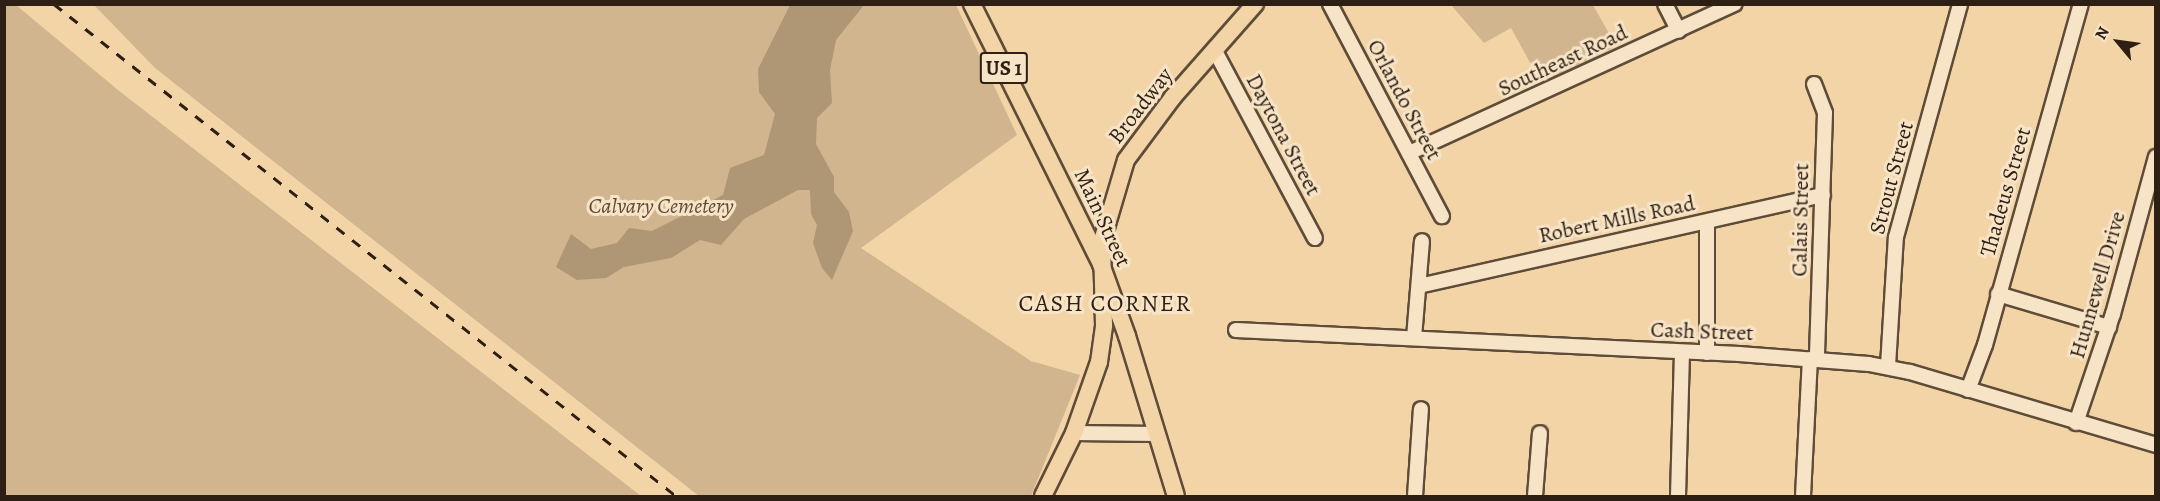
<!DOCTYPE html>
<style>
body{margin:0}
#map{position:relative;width:2160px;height:501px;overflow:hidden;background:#f2d4a7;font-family:Alegreya,serif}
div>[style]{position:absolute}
.green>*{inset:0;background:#d1b58e}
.water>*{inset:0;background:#af9675}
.roads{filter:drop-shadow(2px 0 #5e4c38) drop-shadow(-2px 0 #5e4c38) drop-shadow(0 2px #5e4c38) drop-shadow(0 -2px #5e4c38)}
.minor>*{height:14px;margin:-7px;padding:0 7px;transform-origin:7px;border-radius:7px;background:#f7e3c6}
.major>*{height:16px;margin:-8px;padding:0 8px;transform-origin:8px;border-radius:8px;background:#f2d4a7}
.rail>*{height:3px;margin-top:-1.5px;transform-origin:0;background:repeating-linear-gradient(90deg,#2d1f13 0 10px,transparent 0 20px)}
span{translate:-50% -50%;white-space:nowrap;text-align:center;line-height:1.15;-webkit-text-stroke:6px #f7e3c6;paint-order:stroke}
.shield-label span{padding:2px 4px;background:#f7e3c6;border:2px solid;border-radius:4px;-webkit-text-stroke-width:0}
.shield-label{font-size:21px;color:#2d1f13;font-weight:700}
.street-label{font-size:22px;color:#2d1f13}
.park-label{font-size:22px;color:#5e4c38;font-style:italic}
.neighbourhood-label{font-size:24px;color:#2d1f13;letter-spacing:1.5px}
.frame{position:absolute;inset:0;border:6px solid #2d1f13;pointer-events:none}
.north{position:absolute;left:2088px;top:12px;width:60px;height:60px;-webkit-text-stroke:4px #f7e3c6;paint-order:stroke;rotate:299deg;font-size:16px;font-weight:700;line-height:24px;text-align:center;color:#2d1f13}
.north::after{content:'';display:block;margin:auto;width:21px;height:27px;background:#2d1f13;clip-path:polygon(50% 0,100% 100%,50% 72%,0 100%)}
</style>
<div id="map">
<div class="green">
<i style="clip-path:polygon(4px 5px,16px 5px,118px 90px,641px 496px,5px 496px)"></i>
<i style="clip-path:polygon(94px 5px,956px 5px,1017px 135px,861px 248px,1031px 361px,1080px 375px,1031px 496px,699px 496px,155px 68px)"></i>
<i style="clip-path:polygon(1451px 5px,1593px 5px,1616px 46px,1543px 86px,1511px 28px,1484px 43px)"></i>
</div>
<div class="water">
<i style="clip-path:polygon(790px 5px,864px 5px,836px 40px,830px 70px,832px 103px,817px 118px,816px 144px,834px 177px,834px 192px,849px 212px,853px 231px,832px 280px,822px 268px,813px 243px,817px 225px,811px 214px,810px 190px,798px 190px,744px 219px,721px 245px,700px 240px,671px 258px,624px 267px,606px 278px,577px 280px,556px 267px,571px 234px,591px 249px,617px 243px,629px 228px,652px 231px,723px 195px,730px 168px,764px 155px,775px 114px,759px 92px,758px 69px)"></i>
</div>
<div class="roads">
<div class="minor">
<i style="left:1330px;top:4px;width:240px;rotate:62.2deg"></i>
<i style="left:1665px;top:4px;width:30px;rotate:63deg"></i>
<i style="left:1215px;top:51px;width:212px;rotate:61.9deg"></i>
<i style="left:1814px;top:84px;width:31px;rotate:69deg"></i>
<i style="left:1825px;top:113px;width:247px;rotate:91.9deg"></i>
<i style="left:1409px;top:153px;width:358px;rotate:-24.6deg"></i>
<i style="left:1419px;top:286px;width:414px;rotate:-12.7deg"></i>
<i style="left:1998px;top:294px;width:116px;rotate:16.6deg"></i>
<i style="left:1236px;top:330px;width:504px;rotate:2.73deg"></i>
<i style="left:1739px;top:354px;width:130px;rotate:4.4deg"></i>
<i style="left:1869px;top:364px;width:42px;rotate:11deg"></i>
<i style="left:1910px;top:372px;width:257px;rotate:16.5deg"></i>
<i style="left:1414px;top:338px;width:97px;rotate:-85.3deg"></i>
<i style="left:1707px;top:353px;width:131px;rotate:-90deg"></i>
<i style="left:1888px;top:366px;width:129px;rotate:-86.5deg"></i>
<i style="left:1896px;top:237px;width:242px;rotate:-74.6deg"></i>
<i style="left:1968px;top:390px;width:48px;rotate:-69.3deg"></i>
<i style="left:1985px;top:345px;width:354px;rotate:-74.3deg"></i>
<i style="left:2076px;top:423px;width:115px;rotate:-71.3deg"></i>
<i style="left:2113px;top:314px;width:163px;rotate:-74.7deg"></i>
<i style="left:1074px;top:433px;width:83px;rotate:0.7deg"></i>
<i style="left:1415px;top:496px;width:87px;rotate:-86.1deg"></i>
<i style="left:1535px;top:496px;width:63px;rotate:-85.5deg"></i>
<i style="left:1678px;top:496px;width:143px;rotate:-88.4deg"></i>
<i style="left:1803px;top:496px;width:137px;rotate:-87.1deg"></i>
</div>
<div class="major">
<i style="left:972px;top:4px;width:290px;rotate:63.6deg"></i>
<i style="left:1101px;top:264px;width:77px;rotate:70.1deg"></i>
<i style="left:1127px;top:336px;width:167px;rotate:73deg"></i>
<i style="left:1043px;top:496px;width:70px;rotate:-63.8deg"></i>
<i style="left:1074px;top:433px;width:75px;rotate:-70.6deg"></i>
<i style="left:1099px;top:362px;width:37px;rotate:-82deg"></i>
<i style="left:1104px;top:325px;width:84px;rotate:-91.4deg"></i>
<i style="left:1102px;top:241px;width:84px;rotate:-73.5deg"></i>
<i style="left:1126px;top:160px;width:79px;rotate:-53.3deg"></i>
<i style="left:1173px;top:97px;width:124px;rotate:-48.6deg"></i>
</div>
</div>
<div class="rail">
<i style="left:54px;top:4px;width:793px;rotate:38.34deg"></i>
</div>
<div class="shield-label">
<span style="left:1004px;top:68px">US 1</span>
</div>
<div class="street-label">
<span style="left:1563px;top:61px;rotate:-25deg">Southeast Road</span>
<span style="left:1404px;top:100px;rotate:62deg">Orlando Street</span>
<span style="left:1141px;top:106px;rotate:-52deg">Broadway</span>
<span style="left:1283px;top:135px;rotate:62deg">Daytona Street</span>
<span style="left:1892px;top:178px;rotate:-75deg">Strout Street</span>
<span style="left:2006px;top:192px;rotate:-74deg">Thadeus Street</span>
<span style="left:1102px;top:218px;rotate:65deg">Main Street</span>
<span style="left:1617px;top:220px;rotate:-12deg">Robert Mills Road</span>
<span style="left:1801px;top:220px;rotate:-89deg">Calais Street</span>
<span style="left:2098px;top:285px;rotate:-74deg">Hunnewell Drive</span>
<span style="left:1702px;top:332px;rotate:2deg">Cash Street</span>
</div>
<div class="park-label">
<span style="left:661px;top:207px">Calvary Cemetery</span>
</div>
<div class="neighbourhood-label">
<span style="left:1105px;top:304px">CASH CORNER</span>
</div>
<div class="frame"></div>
<div class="north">N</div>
</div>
